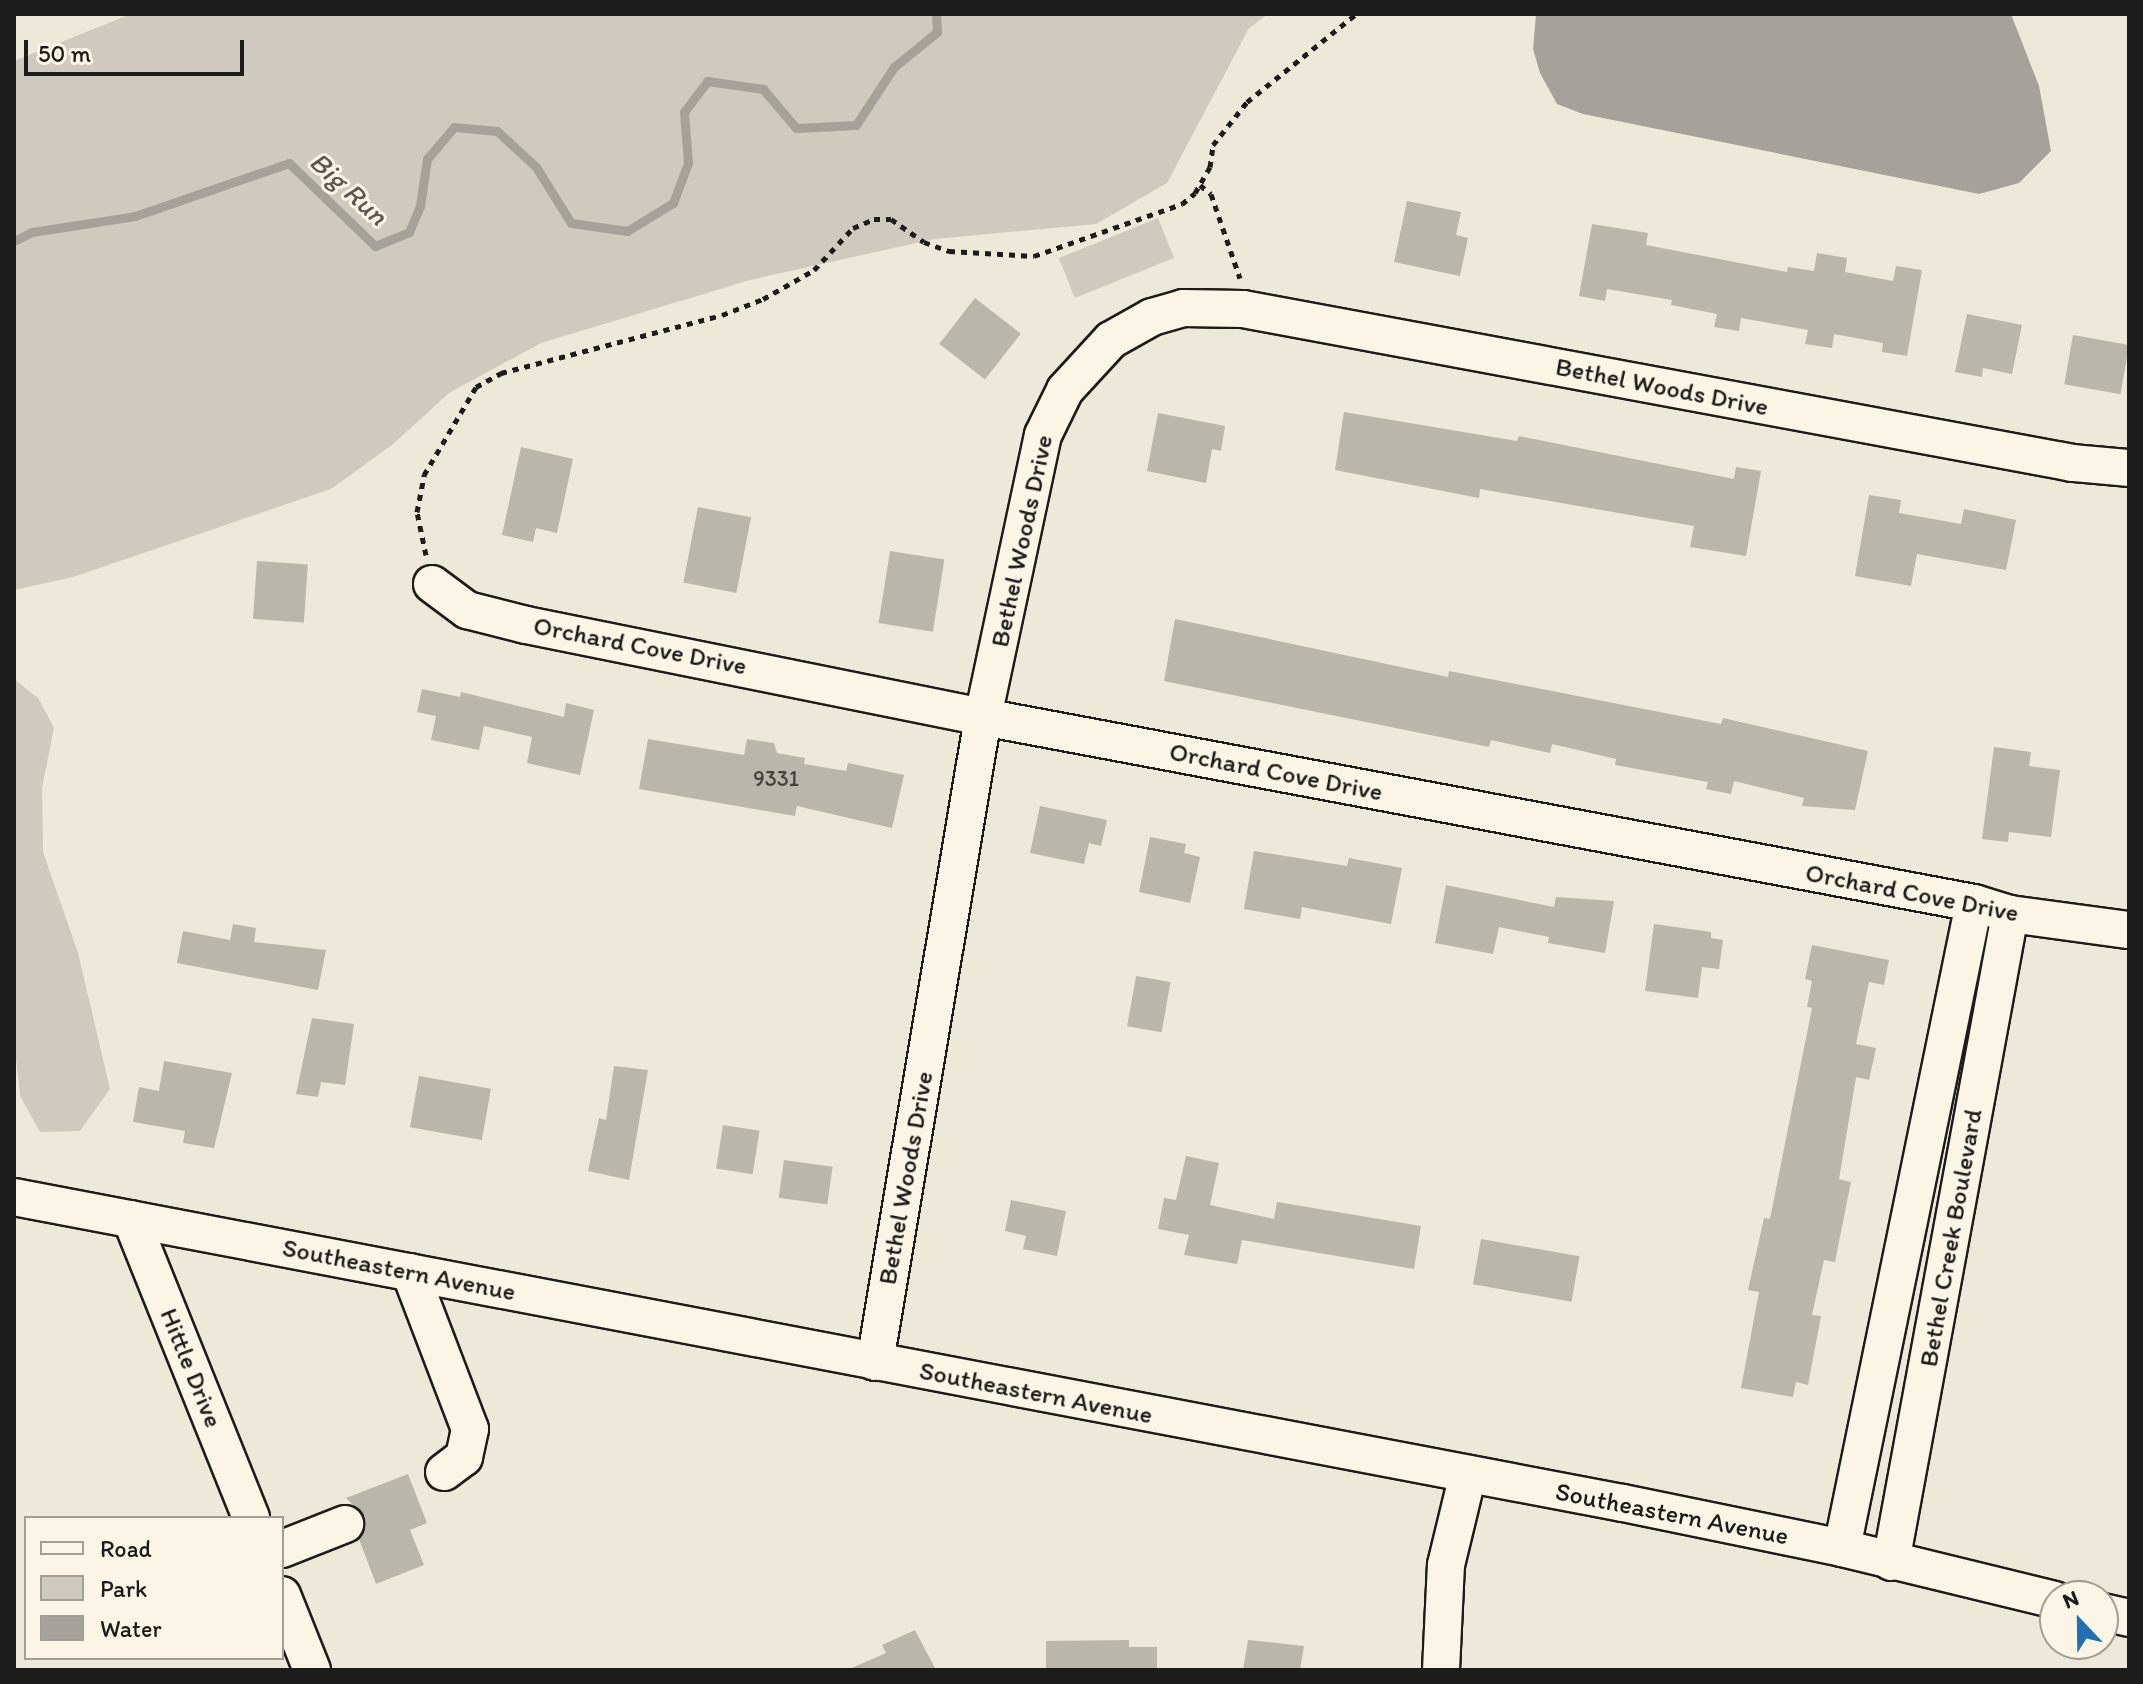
<!DOCTYPE html>
<style>
body{margin:0}
#map{position:relative;width:2143px;height:1684px;overflow:hidden;background:#eee8d9;font-family:Itim,sans-serif}
div>[style]{position:absolute}
.green>*{inset:0;background:#cfcabd;transform-origin:0 0}
.water>*{inset:0;background:#a7a299}
.stream>*{height:9px;margin:-4.5px;padding:0 4.5px;transform-origin:4.5px;border-radius:4.5px;background:#a7a299}
.building>*{inset:0;background:#bab6aa;transform-origin:0 0}
.path>*{height:5px;margin-top:-2.5px;transform-origin:0;background:repeating-linear-gradient(90deg,#1c1c1c 0 6px,transparent 0 12px)}
.roads{filter:drop-shadow(2px 0 #1c1c1c) drop-shadow(-2px 0 #1c1c1c) drop-shadow(0 2px #1c1c1c) drop-shadow(0 -2px #1c1c1c)}
.minor>*{height:36px;margin:-18px;padding:0 18px;transform-origin:18px;border-radius:18px;background:#fcf5e5}
span{translate:-50% -50%;white-space:nowrap;text-align:center;line-height:1.15;-webkit-text-stroke:6px #fcf5e5;paint-order:stroke}
.number-label{font-size:22px;color:#444240}
.number-label span{-webkit-text-stroke-width:0}
.street-label{font-size:26px;color:#1c1c1c}
.water-label{font-size:28px;color:#5b5854;font-style:italic}
.frame{position:absolute;inset:0;border:16px solid #1c1c1c;pointer-events:none}
.legend{position:absolute;left:24px;top:1516px;width:260px;height:144px;box-sizing:border-box;background:#fcf5e5;border:2px solid #a29e95;margin:0;padding:10px 14px;list-style:none;font-size:24px;color:#1c1c1c}
.legend li{display:flex;align-items:center;gap:16px;height:40px}
.legend b{width:40px;border:2px solid #a29e95}
.north{position:absolute;left:2039px;top:1580px;width:80px;height:80px;box-sizing:border-box;background:#fcf5e5;border:2px solid #a29e95;border-radius:50%;rotate:338deg;font-size:22px;font-weight:700;line-height:32px;text-align:center;color:#1c1c1c}
.north::after{content:'';display:block;margin:auto;width:28px;height:36px;background:#1f6fb2;clip-path:polygon(50% 0,100% 100%,50% 72%,0 100%)}
.scale{position:absolute;left:24px;top:40px;width:220px;height:36px;box-sizing:border-box;border:4px solid #1c1c1c;border-top:0;padding-left:10px;font-size:24px;line-height:28px;white-space:nowrap;color:#1c1c1c;-webkit-text-stroke:6px #fcf5e5;paint-order:stroke}
</style>
<div id="map">
<div class="green">
<i style="clip-path:polygon(131px 14px,1268px 14px,1249px 28px,1167px 183px,1096px 224px,934px 239px,750px 280px,541px 343px,449px 393px,392px 445px,331px 489px,73px 577px,14px 590px,14px 61px)"></i>
<i style="left:1158px;top:218px;width:43px;height:107px;rotate:68deg"></i>
<i style="clip-path:polygon(14px 679px,38px 698px,54px 728px,42px 788px,43px 852px,78px 953px,110px 1089px,80px 1131px,40px 1132px,20px 1096px,14px 1039px)"></i>
</div>
<div class="water">
<i style="clip-path:polygon(1536px 14px,2011px 14px,2039px 86px,2051px 151px,2019px 183px,1979px 194px,1583px 114px,1557px 104px,1540px 73px,1533px 49px)"></i>
</div>
<div class="stream">
<i style="left:14px;top:241px;width:20px;rotate:-27deg"></i>
<i style="left:32px;top:232px;width:104px;rotate:-8.8deg"></i>
<i style="left:135px;top:216px;width:163px;rotate:-19deg"></i>
<i style="left:289px;top:163px;width:120px;rotate:44deg"></i>
<i style="left:375px;top:246px;width:37px;rotate:-22deg"></i>
<i style="left:409px;top:232px;width:28px;rotate:-67deg"></i>
<i style="left:420px;top:206px;width:48px;rotate:-81.5deg"></i>
<i style="left:427px;top:159px;width:42px;rotate:-49.8deg"></i>
<i style="left:454px;top:127px;width:43px;rotate:5.3deg"></i>
<i style="left:497px;top:131px;width:53px;rotate:42.7deg"></i>
<i style="left:536px;top:167px;width:66px;rotate:58deg"></i>
<i style="left:571px;top:223px;width:57px;rotate:8.1deg"></i>
<i style="left:627px;top:231px;width:54px;rotate:-31.3deg"></i>
<i style="left:673px;top:203px;width:43px;rotate:-69.4deg"></i>
<i style="left:688px;top:163px;width:51px;rotate:-94.5deg"></i>
<i style="left:684px;top:112px;width:39px;rotate:-53deg"></i>
<i style="left:707px;top:81px;width:57px;rotate:8.1deg"></i>
<i style="left:763px;top:89px;width:51px;rotate:49.8deg"></i>
<i style="left:796px;top:128px;width:60px;rotate:-2.9deg"></i>
<i style="left:856px;top:125px;width:69px;rotate:-56.8deg"></i>
<i style="left:894px;top:67px;width:55px;rotate:-39.1deg"></i>
<i style="left:937px;top:32px;width:18px;rotate:-93deg"></i>
</div>
<div class="building">
<i style="clip-path:polygon(1407px 201px,1461px 212px,1456px 235px,1468px 238px,1460px 276px,1394px 262px)"></i>
<i style="clip-path:polygon(1592px 224px,1648px 233px,1646px 245px,1787px 272px,1788px 267px,1814px 271px,1817px 253px,1847px 258px,1845px 272px,1893px 281px,1896px 266px,1922px 270px,1907px 356px,1882px 352px,1883px 343px,1834px 334px,1832px 348px,1805px 344px,1808px 330px,1741px 318px,1739px 331px,1714px 327px,1717px 314px,1671px 305px,1672px 300px,1607px 289px,1605px 301px,1579px 296px)"></i>
<i style="left:975px;top:298px;width:58px;height:58px;rotate:38deg"></i>
<i style="clip-path:polygon(1967px 314px,2022px 325px,2012px 374px,1983px 368px,1982px 377px,1955px 372px)"></i>
<i style="left:2073px;top:335px;width:57px;height:50px;rotate:10deg"></i>
<i style="clip-path:polygon(1344px 412px,1517px 441px,1519px 436px,1734px 479px,1736px 467px,1761px 471px,1746px 556px,1690px 547px,1694px 526px,1480px 489px,1479px 498px,1335px 470px)"></i>
<i style="clip-path:polygon(1158px 413px,1225px 426px,1221px 451px,1212px 449px,1206px 483px,1147px 471px)"></i>
<i style="clip-path:polygon(521px 447px,573px 459px,557px 533px,536px 528px,533px 542px,502px 535px)"></i>
<i style="clip-path:polygon(1869px 495px,1901px 500px,1899px 513px,1961px 524px,1964px 509px,2016px 520px,2006px 570px,1917px 554px,1911px 586px,1855px 576px)"></i>
<i style="left:698px;top:507px;width:54px;height:77px;rotate:11deg"></i>
<i style="left:890px;top:551px;width:55px;height:73px;rotate:9deg"></i>
<i style="left:257px;top:561px;width:51px;height:58px;rotate:4deg"></i>
<i style="clip-path:polygon(1175px 619px,1448px 677px,1449px 671px,1721px 724px,1723px 718px,1868px 751px,1855px 810px,1802px 806px,1804px 798px,1734px 781px,1731px 794px,1706px 789px,1708px 782px,1615px 765px,1616px 759px,1552px 744px,1550px 753px,1491px 740px,1489px 747px,1164px 681px)"></i>
<i style="clip-path:polygon(422px 689px,460px 697px,461px 692px,564px 717px,566px 703px,594px 710px,580px 775px,527px 763px,532px 737px,484px 726px,479px 750px,431px 740px,436px 716px,417px 712px)"></i>
<i style="clip-path:polygon(648px 739px,744px 755px,747px 739px,774px 743px,777px 753px,805px 758px,804px 764px,846px 771px,848px 763px,904px 775px,892px 828px,797px 806px,795px 816px,639px 789px)"></i>
<i style="clip-path:polygon(1994px 747px,2031px 752px,2029px 766px,2060px 770px,2051px 837px,2009px 832px,2008px 842px,1982px 839px)"></i>
<i style="clip-path:polygon(1040px 806px,1107px 820px,1101px 846px,1089px 843px,1084px 864px,1030px 853px)"></i>
<i style="clip-path:polygon(1150px 837px,1186px 844px,1184px 853px,1200px 857px,1190px 903px,1139px 892px)"></i>
<i style="clip-path:polygon(1254px 851px,1347px 866px,1349px 858px,1402px 868px,1391px 924px,1302px 907px,1300px 919px,1244px 909px)"></i>
<i style="clip-path:polygon(1446px 885px,1554px 907px,1556px 897px,1614px 901px,1605px 953px,1548px 943px,1549px 937px,1499px 927px,1493px 954px,1435px 943px)"></i>
<i style="clip-path:polygon(233px 924px,256px 928px,254px 942px,326px 950px,318px 990px,177px 963px,183px 931px,230px 940px)"></i>
<i style="clip-path:polygon(1654px 924px,1711px 932px,1711px 938px,1723px 940px,1719px 969px,1702px 967px,1698px 998px,1645px 991px)"></i>
<i style="clip-path:polygon(1812px 945px,1889px 960px,1884px 985px,1869px 982px,1856px 1044px,1876px 1048px,1869px 1080px,1856px 1077px,1839px 1179px,1851px 1182px,1835px 1262px,1824px 1260px,1812px 1315px,1821px 1316px,1808px 1385px,1796px 1382px,1793px 1397px,1741px 1388px,1759px 1292px,1748px 1290px,1764px 1218px,1770px 1219px,1812px 1008px,1807px 1007px,1812px 981px,1805px 979px)"></i>
<i style="left:1136px;top:976px;width:35px;height:51px;rotate:10deg"></i>
<i style="clip-path:polygon(312px 1018px,354px 1024px,345px 1085px,321px 1082px,318px 1097px,296px 1094px)"></i>
<i style="clip-path:polygon(164px 1061px,232px 1073px,214px 1148px,183px 1143px,185px 1131px,133px 1122px,139px 1087px,159px 1091px)"></i>
<i style="clip-path:polygon(614px 1066px,648px 1070px,629px 1180px,588px 1171px,599px 1118px,606px 1120px)"></i>
<i style="left:419px;top:1076px;width:73px;height:52px;rotate:10deg"></i>
<i style="left:723px;top:1125px;width:37px;height:44px;rotate:9deg"></i>
<i style="clip-path:polygon(1186px 1156px,1219px 1163px,1210px 1205px,1274px 1219px,1277px 1202px,1421px 1226px,1414px 1269px,1242px 1240px,1237px 1264px,1184px 1255px,1189px 1235px,1158px 1229px,1164px 1198px,1176px 1200px)"></i>
<i style="left:784px;top:1160px;width:49px;height:38px;rotate:8deg"></i>
<i style="clip-path:polygon(1011px 1200px,1066px 1211px,1057px 1256px,1023px 1249px,1026px 1236px,1005px 1231px)"></i>
<i style="left:1481px;top:1239px;width:100px;height:46px;rotate:10deg"></i>
<i style="clip-path:polygon(408px 1474px,427px 1523px,410px 1530px,424px 1565px,376px 1584px,359px 1539px,365px 1517px,346px 1498px)"></i>
<i style="clip-path:polygon(915px 1630px,936px 1670px,847px 1670px,886px 1653px,882px 1645px)"></i>
<i style="clip-path:polygon(1129px 1640px,1129px 1647px,1157px 1647px,1157px 1670px,1046px 1670px,1046px 1641px)"></i>
<i style="clip-path:polygon(1248px 1640px,1304px 1646px,1300px 1670px,1243px 1670px)"></i>
</div>
<div class="path">
<i style="left:1200px;top:185px;width:14px;rotate:39deg"></i>
<i style="left:1211px;top:194px;width:89px;rotate:71deg"></i>
<i style="left:426px;top:555px;width:44px;rotate:-101.8deg"></i>
<i style="left:417px;top:512px;width:38px;rotate:-79deg"></i>
<i style="left:424px;top:475px;width:102px;rotate:-59.4deg"></i>
<i style="left:476px;top:387px;width:29px;rotate:-29deg"></i>
<i style="left:501px;top:373px;width:228px;rotate:-14.7deg"></i>
<i style="left:722px;top:315px;width:44px;rotate:-21.3deg"></i>
<i style="left:763px;top:299px;width:59px;rotate:-29.6deg"></i>
<i style="left:814px;top:270px;width:57px;rotate:-47.1deg"></i>
<i style="left:853px;top:228px;width:23px;rotate:-23deg"></i>
<i style="left:874px;top:219px;width:17px"></i>
<i style="left:891px;top:219px;width:40px;rotate:34.9deg"></i>
<i style="left:924px;top:242px;width:27px;rotate:20deg"></i>
<i style="left:949px;top:251px;width:85px;rotate:3.4deg"></i>
<i style="left:1034px;top:256px;width:157px;rotate:-19.4deg"></i>
<i style="left:1182px;top:204px;width:17px;rotate:-40deg"></i>
<i style="left:1195px;top:193px;width:30px;rotate:-60deg"></i>
<i style="left:1210px;top:167px;width:22px;rotate:-82deg"></i>
<i style="left:1213px;top:145px;width:55px;rotate:-51.7deg"></i>
<i style="left:1247px;top:102px;width:140px;rotate:-38.9deg"></i>
</div>
<div class="roads">
<div class="minor">
<i style="left:432px;top:584px;width:44px;rotate:36.6deg"></i>
<i style="left:467px;top:610px;width:61px;rotate:14.3deg"></i>
<i style="left:526px;top:625px;width:466px;rotate:11.4deg"></i>
<i style="left:983px;top:717px;width:1008px;rotate:10.63deg"></i>
<i style="left:1974px;top:903px;width:38px;rotate:17deg"></i>
<i style="left:2010px;top:914px;width:120px;rotate:7.7deg"></i>
<i style="left:14px;top:1197px;width:1638px;rotate:10.77deg"></i>
<i style="left:1623px;top:1503px;width:224px;rotate:11.6deg"></i>
<i style="left:1842px;top:1548px;width:219px;rotate:13.7deg"></i>
<i style="left:131px;top:1219px;width:322px;rotate:68.1deg"></i>
<i style="left:410px;top:1272px;width:168px;rotate:69.1deg"></i>
<i style="left:470px;top:1429px;width:29px;rotate:102deg"></i>
<i style="left:464px;top:1457px;width:25px;rotate:143deg"></i>
<i style="left:875px;top:1362px;width:654px;rotate:-80.49deg"></i>
<i style="left:983px;top:717px;width:288px;rotate:-78deg"></i>
<i style="left:1043px;top:435px;width:50px;rotate:-63.9deg"></i>
<i style="left:1065px;top:390px;width:68px;rotate:-47.4deg"></i>
<i style="left:1111px;top:340px;width:47px;rotate:-29.3deg"></i>
<i style="left:1152px;top:317px;width:32px;rotate:-16deg"></i>
<i style="left:1183px;top:308px;width:60px;rotate:1deg"></i>
<i style="left:1243px;top:309px;width:844px;rotate:10.51deg"></i>
<i style="left:2073px;top:463px;width:56px;rotate:5.1deg"></i>
<i style="left:1842px;top:1548px;width:658px;rotate:-78.43deg"></i>
<i style="left:282px;top:1549px;width:68px;rotate:-21.6deg"></i>
<i style="left:1891px;top:1562px;width:659px;rotate:-79.59deg"></i>
<i style="left:282px;top:1595px;width:81px;rotate:68.2deg"></i>
<i style="left:2103px;top:1612px;width:27px;rotate:13deg"></i>
<i style="left:1441px;top:1670px;width:105px;rotate:-87.3deg"></i>
<i style="left:1446px;top:1565px;width:94px;rotate:-76.4deg"></i>
</div>
</div>
<div class="number-label">
<span style="left:776px;top:779px">9331</span>
</div>
<div class="street-label">
<span style="left:1662px;top:387px;rotate:11deg">Bethel Woods Drive</span>
<span style="left:1022px;top:541px;rotate:-78deg">Bethel Woods Drive</span>
<span style="left:640px;top:646px;rotate:11deg">Orchard Cove Drive</span>
<span style="left:1276px;top:772px;rotate:11deg">Orchard Cove Drive</span>
<span style="left:1912px;top:893px;rotate:11deg">Orchard Cove Drive</span>
<span style="left:906px;top:1178px;rotate:-80deg">Bethel Woods Drive</span>
<span style="left:1951px;top:1238px;rotate:-80deg">Bethel Creek Boulevard</span>
<span style="left:399px;top:1270px;rotate:11deg">Southeastern Avenue</span>
<span style="left:191px;top:1368px;rotate:68deg">Hittle Drive</span>
<span style="left:1036px;top:1393px;rotate:11deg">Southeastern Avenue</span>
<span style="left:1672px;top:1514px;rotate:11deg">Southeastern Avenue</span>
</div>
<div class="water-label">
<span style="left:349px;top:188px;rotate:42deg">Big Run</span>
</div>
<div class="frame"></div>
<ul class="legend">
<li><b style="height:10px;background:#fcf5e5"></b>Road</li>
<li><b style="height:22px;background:#cfcabd"></b>Park</li>
<li><b style="height:22px;background:#a7a299"></b>Water</li>
</ul>
<div class="north">N</div>
<div class="scale">50 m</div>
</div>
